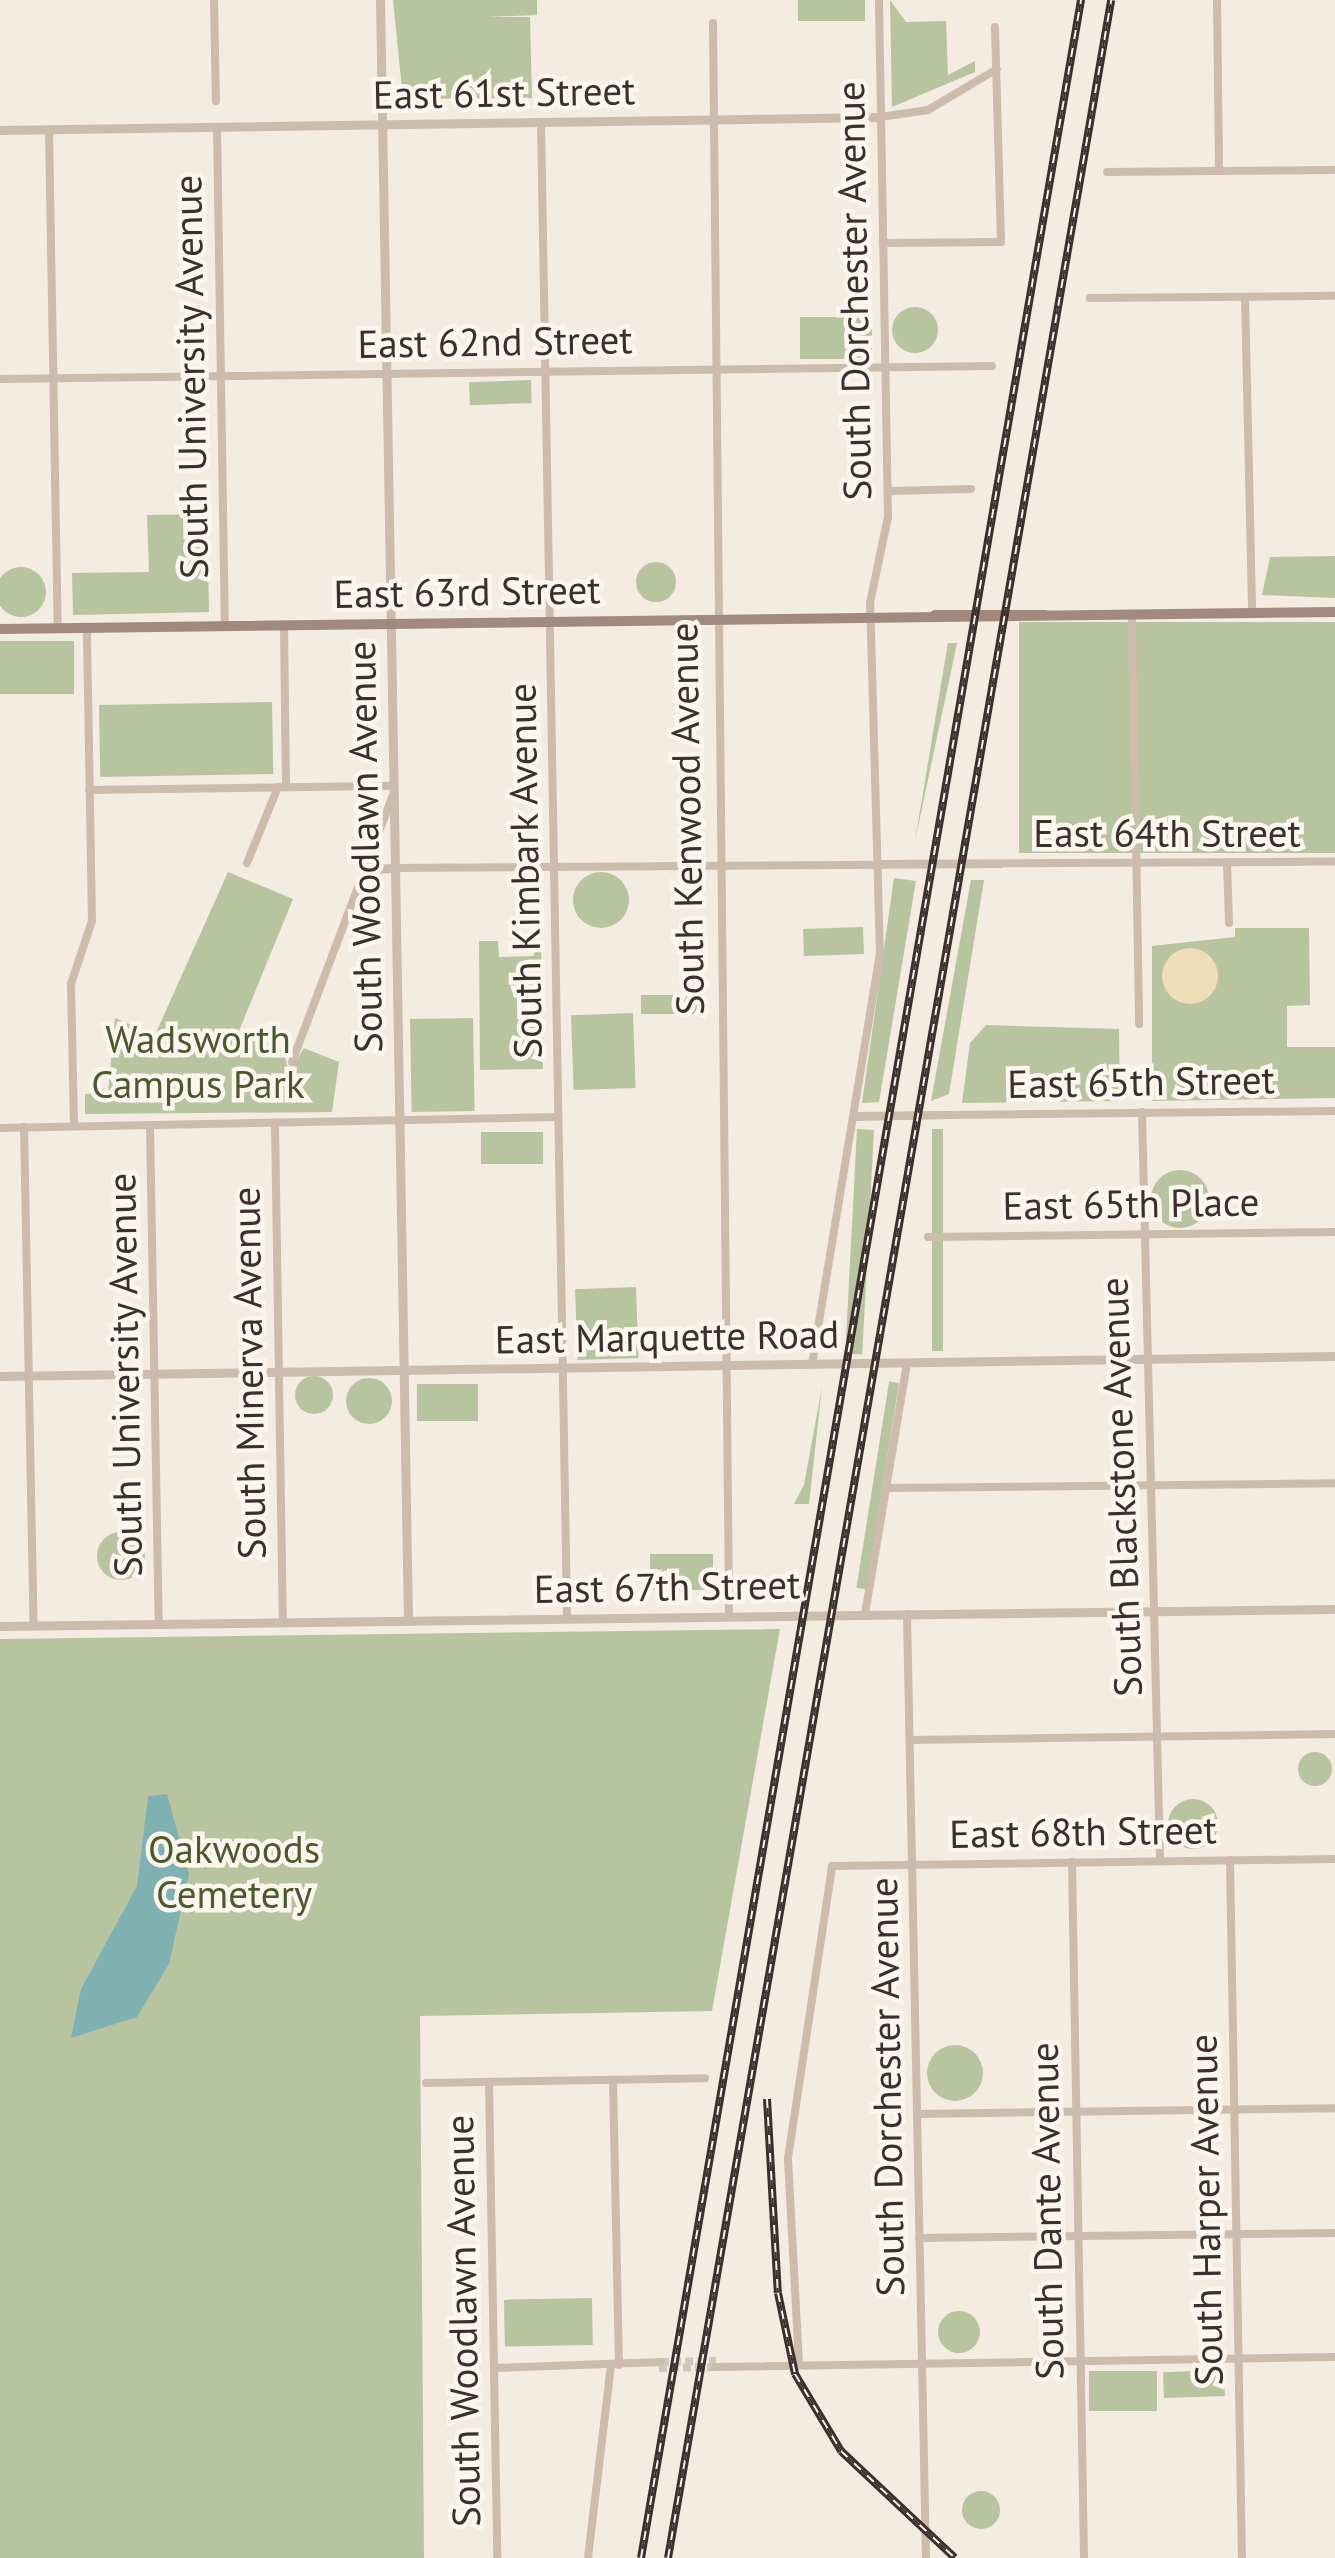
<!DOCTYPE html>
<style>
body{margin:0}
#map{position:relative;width:1335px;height:2558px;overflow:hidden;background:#f4ebe1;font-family:"PT Sans",sans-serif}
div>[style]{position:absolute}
.green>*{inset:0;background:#b8c4a0;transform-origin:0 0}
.round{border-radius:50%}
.sand>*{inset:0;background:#efdcb8}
.water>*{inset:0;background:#7fb0b2}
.minor-tunnel>*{height:8px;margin-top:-4px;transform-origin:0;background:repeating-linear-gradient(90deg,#cfc6bd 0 8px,transparent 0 12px)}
.minor>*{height:8px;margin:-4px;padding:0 4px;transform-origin:4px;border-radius:4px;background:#cdbbac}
.tertiary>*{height:9px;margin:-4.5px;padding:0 4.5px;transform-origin:4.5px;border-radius:4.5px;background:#cdbbac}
.secondary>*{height:10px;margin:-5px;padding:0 5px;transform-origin:5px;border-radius:5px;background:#a18a7d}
.rail>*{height:8px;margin-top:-4px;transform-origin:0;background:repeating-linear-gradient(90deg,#fbf5ee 0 9px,#3b302b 0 18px);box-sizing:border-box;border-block:3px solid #3b302b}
span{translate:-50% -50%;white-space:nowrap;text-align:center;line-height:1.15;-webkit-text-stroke:9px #fbf5ee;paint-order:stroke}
.street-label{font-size:39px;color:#3b302b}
.park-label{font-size:39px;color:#4a5a2e}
</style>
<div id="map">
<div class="green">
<i style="clip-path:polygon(393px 0,537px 0,537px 15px,488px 17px,530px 17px,532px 98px,403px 99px)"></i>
<i style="left:798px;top:0;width:67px;height:21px"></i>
<i style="clip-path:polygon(890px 0,906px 22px,946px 21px,948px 75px,975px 61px,975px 72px,892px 107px)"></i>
<i class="round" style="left:892px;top:307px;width:46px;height:46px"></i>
<i style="left:800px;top:317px;width:72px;height:42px"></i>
<i style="left:531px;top:380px;width:23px;height:62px;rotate:88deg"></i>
<i style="clip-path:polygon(207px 514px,209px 612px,73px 615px,72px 573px,149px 572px,147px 515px)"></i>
<i style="clip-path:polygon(1335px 556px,1335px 598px,1262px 595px,1270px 557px)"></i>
<i class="round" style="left:636px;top:562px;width:40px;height:40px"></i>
<i class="round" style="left:-4px;top:567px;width:50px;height:50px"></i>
<i style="left:1335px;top:622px;width:231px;height:316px;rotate:90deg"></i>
<i style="left:74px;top:641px;width:53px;height:74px;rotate:90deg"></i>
<i style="clip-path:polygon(948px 643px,957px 643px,915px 841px)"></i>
<i style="left:272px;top:702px;width:72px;height:173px;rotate:89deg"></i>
<i class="round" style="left:573px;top:872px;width:56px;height:56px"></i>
<i style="clip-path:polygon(228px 872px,293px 899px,239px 1031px,283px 1049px,289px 1073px,304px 1048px,339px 1062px,332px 1112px,85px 1114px,85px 1094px,108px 1093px,115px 1018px,155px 1035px)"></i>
<i style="clip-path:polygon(894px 878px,916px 881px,879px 1102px,862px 1103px)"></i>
<i style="clip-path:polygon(971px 880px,984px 880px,949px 1094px,931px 1101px)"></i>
<i style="left:863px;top:927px;width:27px;height:60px;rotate:88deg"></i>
<i style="clip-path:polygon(1235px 928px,1309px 928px,1310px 1005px,1287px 1006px,1287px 1047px,1335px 1047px,1335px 1098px,1152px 1101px,1152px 946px,1235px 937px)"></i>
<i style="clip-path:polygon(479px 941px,498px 941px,499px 957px,533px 956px,541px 941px,543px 1069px,480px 1070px)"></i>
<i style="left:703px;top:995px;width:19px;height:62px;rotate:90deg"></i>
<i style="left:633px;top:1013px;width:75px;height:62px;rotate:88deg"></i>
<i style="left:473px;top:1018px;width:93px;height:63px;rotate:89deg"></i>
<i style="clip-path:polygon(986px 1025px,1119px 1029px,1120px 1101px,962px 1103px,970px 1043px)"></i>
<i style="left:857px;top:1129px;width:17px;height:225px;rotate:3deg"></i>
<i style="left:932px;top:1129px;width:11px;height:222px"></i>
<i style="left:481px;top:1132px;width:62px;height:32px"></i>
<i class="round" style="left:1151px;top:1170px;width:58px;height:58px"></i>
<i style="left:636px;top:1287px;width:71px;height:61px;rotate:88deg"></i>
<i class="round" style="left:295px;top:1376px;width:38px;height:38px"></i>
<i class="round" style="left:346px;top:1378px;width:46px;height:46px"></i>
<i style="left:899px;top:1383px;width:209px;height:10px;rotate:99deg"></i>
<i style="left:478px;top:1384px;width:37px;height:61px;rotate:90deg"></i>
<i style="clip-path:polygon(822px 1387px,809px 1504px,794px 1504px,804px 1485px)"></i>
<i class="round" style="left:97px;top:1532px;width:48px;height:48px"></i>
<i style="left:650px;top:1554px;width:63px;height:36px"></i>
<i style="clip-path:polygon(780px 1629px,712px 2011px,420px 2016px,424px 2558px,0 2558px,0 1639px)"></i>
<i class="round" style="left:1298px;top:1752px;width:34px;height:34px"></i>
<i class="round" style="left:1168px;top:1799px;width:50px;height:50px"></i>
<i class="round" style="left:927px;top:2045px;width:56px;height:56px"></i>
<i style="left:592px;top:2298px;width:47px;height:88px;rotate:89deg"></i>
<i class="round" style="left:938px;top:2311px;width:42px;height:42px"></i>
<i style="left:1224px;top:2370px;width:26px;height:61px;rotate:88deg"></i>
<i style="left:1157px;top:2371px;width:40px;height:68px;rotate:90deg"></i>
<i class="round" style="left:962px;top:2491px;width:38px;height:38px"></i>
</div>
<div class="sand">
<i class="round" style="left:1162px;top:948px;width:56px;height:56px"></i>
</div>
<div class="water">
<i style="clip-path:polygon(167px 1794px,189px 1874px,169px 1964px,137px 2017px,71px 2038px,81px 1989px,137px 1886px,148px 1796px)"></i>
</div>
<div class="minor-tunnel">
<i style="left:661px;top:2362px;width:55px;rotate:-1deg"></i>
<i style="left:659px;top:2368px;width:56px;rotate:-1deg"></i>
</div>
<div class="minor">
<i style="left:214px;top:0;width:101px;rotate:88.9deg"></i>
<i style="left:1217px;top:0;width:171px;rotate:89.3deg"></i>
<i style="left:713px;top:23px;width:1593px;rotate:89.42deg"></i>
<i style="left:880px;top:117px;width:49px;rotate:-8.3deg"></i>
<i style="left:928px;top:110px;width:80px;rotate:-30.7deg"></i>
<i style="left:541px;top:122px;width:1497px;rotate:89deg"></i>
<i style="left:217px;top:127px;width:499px;rotate:89.1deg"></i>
<i style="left:49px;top:130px;width:498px;rotate:89deg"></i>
<i style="left:1107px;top:172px;width:228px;rotate:-0.5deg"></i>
<i style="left:883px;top:243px;width:118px;rotate:-0.5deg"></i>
<i style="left:1001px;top:242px;width:215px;rotate:-91.6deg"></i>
<i style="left:1245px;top:297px;width:317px;rotate:88.7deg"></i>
<i style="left:1090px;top:298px;width:245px;rotate:-0.5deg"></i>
<i style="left:0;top:379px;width:992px;rotate:-0.75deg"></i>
<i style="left:888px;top:491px;width:83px;rotate:-1.4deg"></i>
<i style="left:1132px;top:614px;width:410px;rotate:89deg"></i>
<i style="left:284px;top:625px;width:162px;rotate:89.3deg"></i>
<i style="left:89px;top:790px;width:305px;rotate:-0.8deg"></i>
<i style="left:1227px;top:862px;width:61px;rotate:88.1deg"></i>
<i style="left:247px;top:863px;width:82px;rotate:-67.8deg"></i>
<i style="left:879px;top:864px;width:456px;rotate:-0.3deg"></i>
<i style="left:395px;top:868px;width:605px;rotate:-0.38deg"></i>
<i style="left:292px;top:1062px;width:285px;rotate:-69.3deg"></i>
<i style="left:1142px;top:1112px;width:749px;rotate:88.62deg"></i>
<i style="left:854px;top:1116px;width:481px;rotate:-0.6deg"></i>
<i style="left:856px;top:1117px;width:91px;rotate:-1.3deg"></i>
<i style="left:275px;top:1123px;width:499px;rotate:89.1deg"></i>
<i style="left:150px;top:1125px;width:499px;rotate:89deg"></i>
<i style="left:74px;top:1126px;width:142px;rotate:-91.2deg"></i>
<i style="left:71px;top:984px;width:66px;rotate:-71.6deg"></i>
<i style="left:92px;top:921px;width:293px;rotate:-91deg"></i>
<i style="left:24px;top:1127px;width:499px;rotate:88.9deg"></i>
<i style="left:0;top:1128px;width:558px;rotate:-1.13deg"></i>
<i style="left:928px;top:1237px;width:407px;rotate:-0.7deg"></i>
<i style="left:812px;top:1364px;width:415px;rotate:-80.6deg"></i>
<i style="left:880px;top:955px;width:352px;rotate:-91.6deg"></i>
<i style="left:870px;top:603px;width:88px;rotate:-78.2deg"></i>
<i style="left:888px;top:517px;width:517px;rotate:-91deg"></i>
<i style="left:888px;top:1488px;width:447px;rotate:-0.6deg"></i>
<i style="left:865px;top:1614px;width:255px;rotate:-80.5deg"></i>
<i style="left:907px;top:1614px;width:944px;rotate:88.85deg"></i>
<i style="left:910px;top:1740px;width:425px;rotate:-0.8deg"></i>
<i style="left:1230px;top:1860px;width:698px;rotate:89.02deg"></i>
<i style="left:1072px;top:1862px;width:696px;rotate:89.01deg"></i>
<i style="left:613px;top:2080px;width:285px;rotate:88.8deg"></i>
<i style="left:489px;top:2082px;width:476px;rotate:89deg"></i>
<i style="left:426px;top:2083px;width:279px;rotate:-1deg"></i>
<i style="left:917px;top:2114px;width:418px;rotate:-0.8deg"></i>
<i style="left:919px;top:2238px;width:416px;rotate:-0.7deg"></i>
<i style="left:799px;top:2363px;width:205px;rotate:-93.1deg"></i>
<i style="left:788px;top:2158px;width:295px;rotate:-81.4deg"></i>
<i style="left:832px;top:1866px;width:503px;rotate:-0.8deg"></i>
<i style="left:715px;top:2367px;width:620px;rotate:-0.92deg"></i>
<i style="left:494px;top:2368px;width:167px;rotate:-2.1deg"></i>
<i style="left:588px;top:2558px;width:194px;rotate:-83.2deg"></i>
</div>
<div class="tertiary">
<i style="left:380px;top:0;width:1621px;rotate:89.01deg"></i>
<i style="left:0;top:130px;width:880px;rotate:-0.85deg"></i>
<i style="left:365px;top:869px;width:30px;rotate:-2deg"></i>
<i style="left:0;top:1376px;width:1335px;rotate:-0.86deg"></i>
<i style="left:0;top:1626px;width:1335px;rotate:-0.73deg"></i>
</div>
<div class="secondary">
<i style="left:935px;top:615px;width:110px"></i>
<i style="left:0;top:629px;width:1335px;rotate:-0.73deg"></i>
</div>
<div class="rail">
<i style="left:767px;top:2099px;width:194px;rotate:86.8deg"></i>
<i style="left:778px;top:2293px;width:83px;rotate:78.1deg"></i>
<i style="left:795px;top:2374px;width:90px;rotate:59.1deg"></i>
<i style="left:841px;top:2451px;width:156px;rotate:43.2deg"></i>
<i style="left:641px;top:2558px;width:2596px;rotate:-80.24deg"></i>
<i style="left:668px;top:2558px;width:2596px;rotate:-80.17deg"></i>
</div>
<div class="street-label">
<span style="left:504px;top:93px;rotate:-1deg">East 61st Street</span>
<span style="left:854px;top:291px;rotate:-91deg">South Dorchester Avenue</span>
<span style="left:495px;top:342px;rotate:-1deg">East 62nd Street</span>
<span style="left:191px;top:377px;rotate:-91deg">South University Avenue</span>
<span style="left:467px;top:592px;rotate:-1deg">East 63rd Street</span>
<span style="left:687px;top:819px;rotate:-91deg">South Kenwood Avenue</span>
<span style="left:1167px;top:833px">East 64th Street</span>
<span style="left:365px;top:847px;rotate:-91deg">South Woodlawn Avenue</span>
<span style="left:525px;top:871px;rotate:-91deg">South Kimbark Avenue</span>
<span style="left:1141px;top:1082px;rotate:-1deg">East 65th Street</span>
<span style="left:1131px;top:1204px;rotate:-1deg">East 65th Place</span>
<span style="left:667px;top:1337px;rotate:-1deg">East Marquette Road</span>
<span style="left:249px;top:1373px;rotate:-91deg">South Minerva Avenue</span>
<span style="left:125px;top:1375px;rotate:-91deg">South University Avenue</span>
<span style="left:1121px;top:1487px;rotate:-92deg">South Blackstone Avenue</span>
<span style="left:667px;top:1587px;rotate:-1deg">East 67th Street</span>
<span style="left:1083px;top:1832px;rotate:-1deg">East 68th Street</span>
<span style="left:887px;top:2087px;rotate:-91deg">South Dorchester Avenue</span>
<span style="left:1206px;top:2210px;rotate:-91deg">South Harper Avenue</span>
<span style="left:1047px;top:2211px;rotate:-91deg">South Dante Avenue</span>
<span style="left:463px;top:2321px;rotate:-91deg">South Woodlawn Avenue</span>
</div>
<div class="park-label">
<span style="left:198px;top:1062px">Wadsworth<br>Campus Park</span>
<span style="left:234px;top:1872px">Oakwoods<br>Cemetery</span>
</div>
</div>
